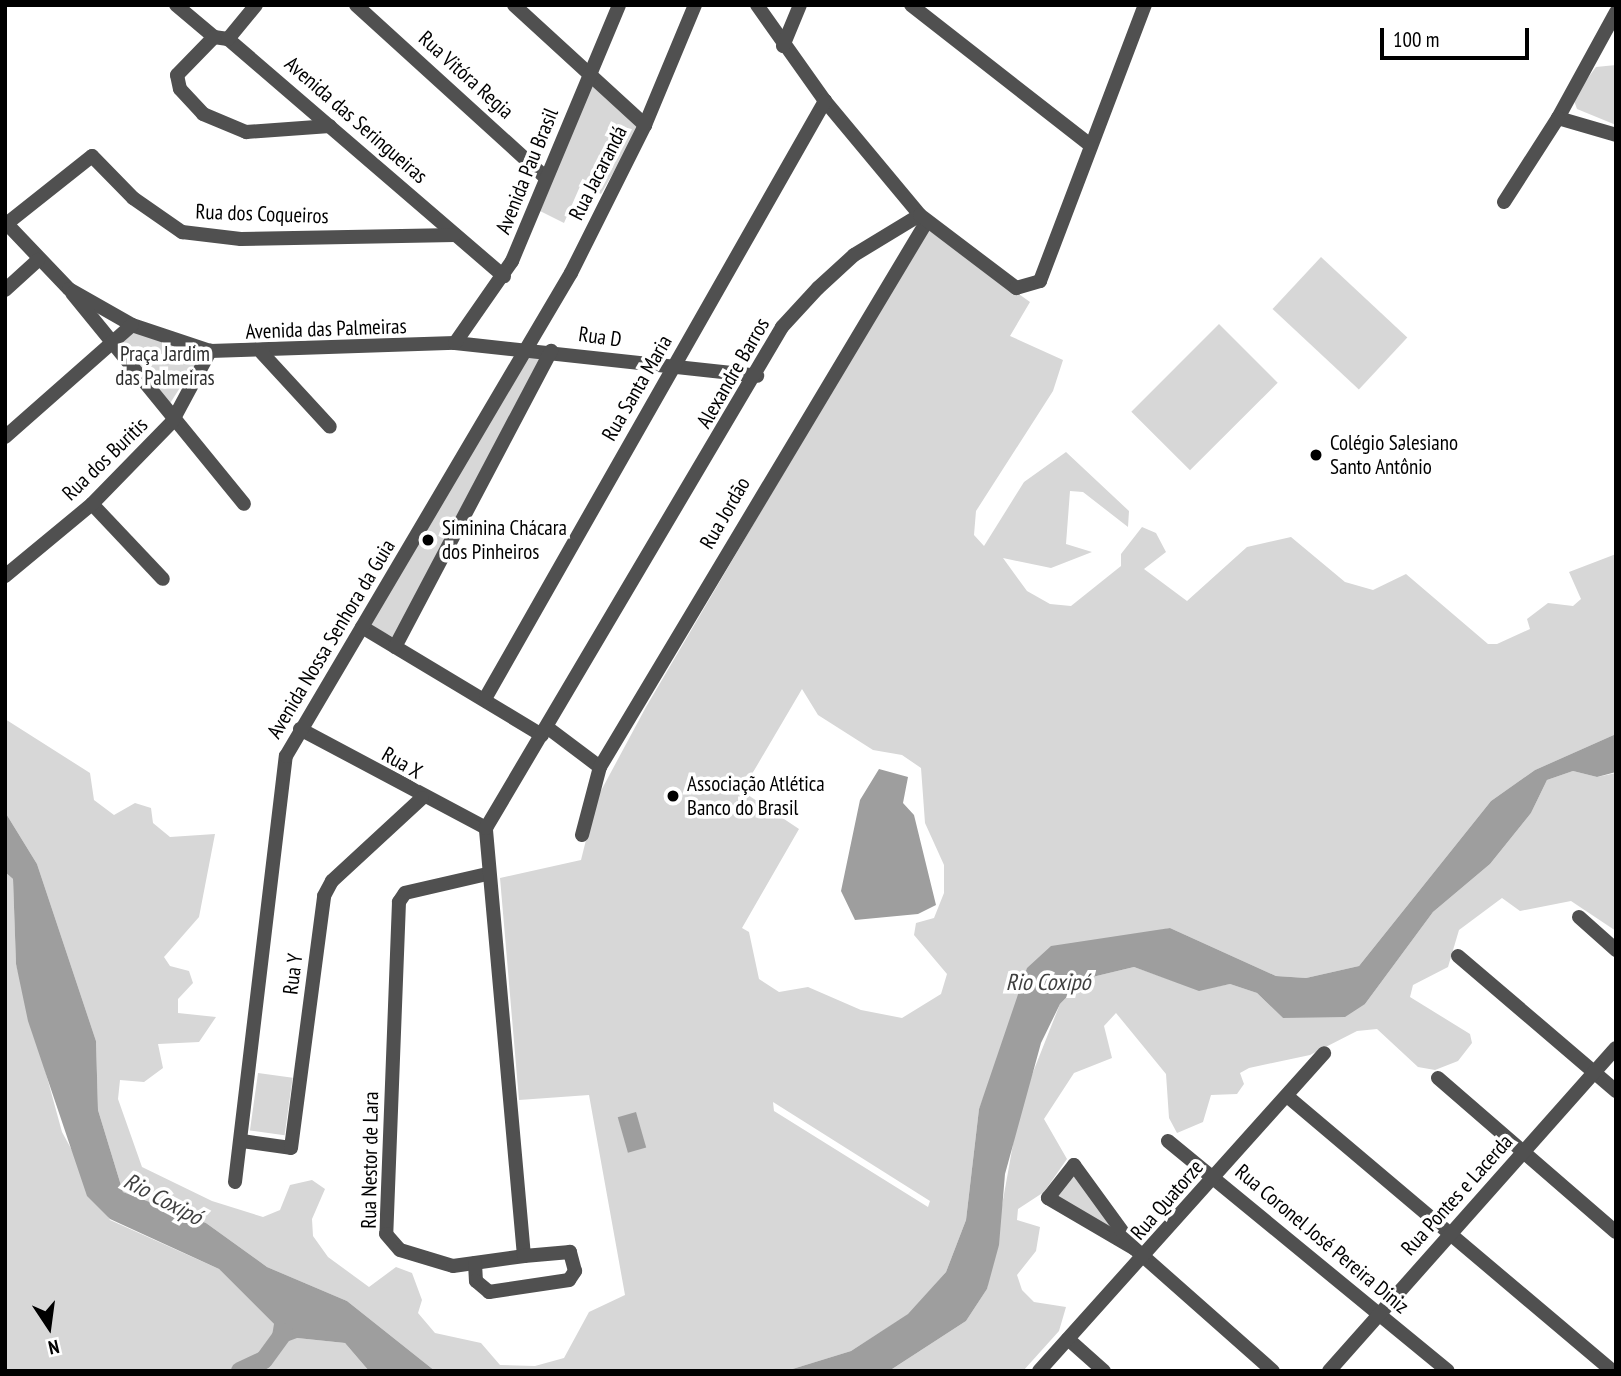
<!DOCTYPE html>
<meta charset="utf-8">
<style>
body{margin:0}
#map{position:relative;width:1621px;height:1376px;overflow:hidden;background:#fff;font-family:"PT Sans Narrow",sans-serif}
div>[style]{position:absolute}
.green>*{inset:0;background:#d7d7d7;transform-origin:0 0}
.water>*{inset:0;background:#9e9e9e;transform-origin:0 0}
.river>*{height:18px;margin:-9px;padding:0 9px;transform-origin:9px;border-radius:9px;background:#9e9e9e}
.minor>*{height:14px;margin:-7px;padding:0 7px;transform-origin:7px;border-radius:7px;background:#505050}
.dots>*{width:19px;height:19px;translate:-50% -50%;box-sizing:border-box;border:4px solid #fff;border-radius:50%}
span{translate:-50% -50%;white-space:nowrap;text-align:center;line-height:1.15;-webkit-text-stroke:7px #fff;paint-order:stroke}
.street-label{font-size:21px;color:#000}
.park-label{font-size:21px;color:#2e2e2e}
.poi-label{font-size:21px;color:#000}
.left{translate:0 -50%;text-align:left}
.water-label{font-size:23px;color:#3f3f3f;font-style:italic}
.frame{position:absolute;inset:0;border:7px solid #000;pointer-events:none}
.north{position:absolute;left:14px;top:1292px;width:70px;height:70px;-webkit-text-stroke:5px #fff;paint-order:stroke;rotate:167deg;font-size:19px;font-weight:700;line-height:28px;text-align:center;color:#000}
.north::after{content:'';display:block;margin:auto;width:24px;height:32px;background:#000;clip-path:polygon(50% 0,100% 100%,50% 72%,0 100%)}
.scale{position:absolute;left:1380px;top:28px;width:149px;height:32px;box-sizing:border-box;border:4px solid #000;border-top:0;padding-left:9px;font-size:21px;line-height:24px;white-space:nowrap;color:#000;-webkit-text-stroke:5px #fff;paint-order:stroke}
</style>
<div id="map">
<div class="green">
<i style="clip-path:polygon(1616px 65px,1616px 125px,1577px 109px,1573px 98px,1596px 67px)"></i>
<i style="clip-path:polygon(593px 81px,639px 128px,601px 194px,581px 184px,564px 223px,540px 211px)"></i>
<i style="clip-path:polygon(evenodd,927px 229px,1030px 302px,1010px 336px,1063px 360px,1053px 391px,976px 511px,974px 535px,984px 546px,1024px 482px,1066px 452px,1129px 511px,1128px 527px,1083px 492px,1070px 491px,1066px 544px,1092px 552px,1051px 568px,1003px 558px,1027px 591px,1050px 604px,1071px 606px,1121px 566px,1121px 554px,1142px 527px,1156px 533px,1166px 552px,1144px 569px,1187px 601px,1247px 547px,1291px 537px,1345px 582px,1373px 590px,1406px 574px,1488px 644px,1497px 644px,1530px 629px,1527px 619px,1548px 603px,1573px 606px,1581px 599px,1569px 572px,1616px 554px,1616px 734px,1535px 770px,1491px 801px,1359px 966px,1306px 978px,1276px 976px,1170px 928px,1125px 938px,1000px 1056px,979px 1109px,966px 1220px,946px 1272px,909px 1314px,851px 1351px,786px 1371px,435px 1371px,347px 1301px,267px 1267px,206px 1223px,123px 1192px,98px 1110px,96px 1041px,37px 864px,5px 812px,5px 719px,90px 773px,94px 800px,114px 815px,135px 803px,151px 808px,153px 823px,170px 837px,215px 834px,199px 917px,164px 957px,170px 966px,189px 971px,193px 983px,178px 999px,178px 1013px,216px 1017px,199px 1042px,158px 1044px,163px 1068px,144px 1082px,120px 1080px,118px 1099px,142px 1167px,212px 1201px,263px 1217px,280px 1210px,290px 1185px,312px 1180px,325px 1189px,312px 1219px,313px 1236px,328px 1257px,369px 1287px,396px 1267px,412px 1273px,422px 1300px,418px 1313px,435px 1333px,481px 1343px,500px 1365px,535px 1366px,564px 1358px,589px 1312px,625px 1295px,589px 1095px,519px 1100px,500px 878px,581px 860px,596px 800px,646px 707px,927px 229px,802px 689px,818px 715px,873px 750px,902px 755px,921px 768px,925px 823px,944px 865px,944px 893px,934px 918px,916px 923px,914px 935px,947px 974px,941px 994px,902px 1018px,861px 1010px,808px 987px,779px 992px,759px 979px,749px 932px,742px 928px,799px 829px,742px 791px,802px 689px,927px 229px,773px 1102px,930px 1201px,928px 1207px,774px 1111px,773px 1102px)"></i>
<i style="left:1321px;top:257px;width:118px;height:71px;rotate:43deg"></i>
<i style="left:1219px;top:324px;width:83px;height:124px;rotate:45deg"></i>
<i style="clip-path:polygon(132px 329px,202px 353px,169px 405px,115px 343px)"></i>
<i style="clip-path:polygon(523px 355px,543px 355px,395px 638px,369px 625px)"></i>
<i style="clip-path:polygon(1573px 771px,1597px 777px,1616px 773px,1616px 931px,1571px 901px,1520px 911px,1502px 898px,1459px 930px,1448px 967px,1413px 985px,1410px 997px,1470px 1034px,1472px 1043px,1458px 1061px,1435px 1070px,1418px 1067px,1377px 1029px,1357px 1031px,1310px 1055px,1249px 1068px,1240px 1073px,1244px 1084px,1237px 1094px,1211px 1095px,1203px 1122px,1177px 1133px,1169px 1118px,1166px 1074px,1116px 1013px,1104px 1026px,1112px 1058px,1074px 1073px,1044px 1119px,1067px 1159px,1044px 1192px,1018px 1209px,1017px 1220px,1040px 1227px,1036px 1251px,1017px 1275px,1022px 1290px,1034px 1302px,1066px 1307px,1059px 1331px,1023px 1371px,889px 1371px,966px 1321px,987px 1289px,1020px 1105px,1060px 1004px,1084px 979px,1134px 967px,1199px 990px,1230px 984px,1257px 993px,1283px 1018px,1365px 1004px,1433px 912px,1490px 864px,1531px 813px,1547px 780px)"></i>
<i style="clip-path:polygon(5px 872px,13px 879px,16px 964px,62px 1132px,110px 1220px,219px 1269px,274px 1324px,297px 1338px,345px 1343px,369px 1371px,5px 1371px)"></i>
<i style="left:258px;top:1073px;width:35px;height:58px;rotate:8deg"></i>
<i style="clip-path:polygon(1075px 1168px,1128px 1242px,1050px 1197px)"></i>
</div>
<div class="water">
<i style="clip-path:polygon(1616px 734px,1616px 772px,1597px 777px,1573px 771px,1547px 780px,1531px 813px,1490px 864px,1433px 912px,1365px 1004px,1345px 1017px,1283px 1018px,1257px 993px,1230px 984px,1199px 991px,1134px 967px,1084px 979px,1060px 1004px,1041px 1043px,1005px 1174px,999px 1245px,987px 1289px,966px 1321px,889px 1371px,786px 1371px,851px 1351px,908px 1314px,946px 1272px,966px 1220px,979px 1109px,1027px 968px,1051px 946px,1170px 928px,1276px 976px,1306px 978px,1359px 966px,1491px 801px,1535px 770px)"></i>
<i style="clip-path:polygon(879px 769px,908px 777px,903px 803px,914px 815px,936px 905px,918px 914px,855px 920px,841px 891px,860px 800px)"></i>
<i style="clip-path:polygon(5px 812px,37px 864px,96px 1041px,98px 1110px,123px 1192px,206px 1223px,267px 1267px,347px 1301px,435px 1371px,369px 1371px,345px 1343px,297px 1338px,270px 1348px,274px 1324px,219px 1269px,110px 1219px,87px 1196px,28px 1021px,16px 964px,13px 879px,5px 872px)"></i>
<i style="left:636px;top:1112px;width:37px;height:19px;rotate:74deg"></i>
</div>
<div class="river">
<i style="left:240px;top:1371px;width:26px;rotate:-25deg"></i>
<i style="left:264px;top:1360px;width:34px;rotate:-54deg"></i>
</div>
<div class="minor">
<i style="left:176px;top:5px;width:50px;rotate:40.1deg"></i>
<i style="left:214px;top:37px;width:14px;rotate:8deg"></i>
<i style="left:228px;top:39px;width:364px;rotate:40.7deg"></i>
<i style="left:356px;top:5px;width:257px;rotate:42.3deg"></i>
<i style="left:514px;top:5px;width:178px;rotate:42.5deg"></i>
<i style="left:757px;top:5px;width:118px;rotate:54.7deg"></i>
<i style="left:825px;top:101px;width:148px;rotate:50.2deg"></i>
<i style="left:911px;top:5px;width:226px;rotate:38deg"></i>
<i style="left:1616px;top:12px;width:121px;rotate:118.7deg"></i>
<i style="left:1558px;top:118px;width:60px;rotate:16.3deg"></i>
<i style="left:214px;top:37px;width:53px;rotate:134.2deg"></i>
<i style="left:177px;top:75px;width:14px;rotate:78deg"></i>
<i style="left:180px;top:89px;width:34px;rotate:47deg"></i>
<i style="left:203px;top:114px;width:47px;rotate:22.7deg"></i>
<i style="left:246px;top:132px;width:84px;rotate:-4.1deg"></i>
<i style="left:228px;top:39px;width:44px;rotate:-50.5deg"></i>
<i style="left:783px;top:46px;width:44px;rotate:-67.5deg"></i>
<i style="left:1504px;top:202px;width:100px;rotate:-57.3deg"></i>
<i style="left:7px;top:224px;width:90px;rotate:46.4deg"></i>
<i style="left:69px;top:289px;width:73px;rotate:29.7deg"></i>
<i style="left:132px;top:325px;width:82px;rotate:18.4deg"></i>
<i style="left:210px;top:351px;width:245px;rotate:-1.9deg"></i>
<i style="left:455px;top:343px;width:304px;rotate:6.2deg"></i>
<i style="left:5px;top:225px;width:111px;rotate:-38.4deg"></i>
<i style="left:92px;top:156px;width:59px;rotate:45.7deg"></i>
<i style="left:133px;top:198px;width:60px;rotate:34.8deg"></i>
<i style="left:182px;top:232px;width:59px;rotate:6.8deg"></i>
<i style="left:241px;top:239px;width:214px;rotate:-1.1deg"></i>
<i style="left:5px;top:290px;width:45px;rotate:-42.3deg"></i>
<i style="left:72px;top:293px;width:272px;rotate:50.8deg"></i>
<i style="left:455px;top:343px;width:100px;rotate:-55.2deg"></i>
<i style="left:512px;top:261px;width:277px;rotate:-67.3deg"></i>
<i style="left:262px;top:353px;width:100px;rotate:47.4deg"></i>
<i style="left:5px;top:437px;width:169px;rotate:-41.4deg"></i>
<i style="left:92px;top:504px;width:103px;rotate:46.6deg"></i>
<i style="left:5px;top:576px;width:113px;rotate:-39.6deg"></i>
<i style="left:92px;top:504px;width:115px;rotate:-45.7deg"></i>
<i style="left:172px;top:422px;width:81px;rotate:-61.8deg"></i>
<i style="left:362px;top:627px;width:210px;rotate:31deg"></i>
<i style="left:395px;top:647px;width:335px;rotate:-62.2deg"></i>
<i style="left:486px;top:697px;width:686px;rotate:-60.37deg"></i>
<i style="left:548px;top:728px;width:65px;rotate:36.9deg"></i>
<i style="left:300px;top:729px;width:211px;rotate:28deg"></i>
<i style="left:582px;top:835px;width:70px;rotate:-75.2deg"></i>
<i style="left:600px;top:767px;width:636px;rotate:-59.08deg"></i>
<i style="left:487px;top:874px;width:84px;rotate:167deg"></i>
<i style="left:405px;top:893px;width:11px;rotate:124deg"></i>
<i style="left:399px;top:902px;width:332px;rotate:92.2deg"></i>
<i style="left:386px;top:1234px;width:21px;rotate:49deg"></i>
<i style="left:400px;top:1250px;width:55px;rotate:16.8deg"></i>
<i style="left:453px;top:1266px;width:72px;rotate:-8deg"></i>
<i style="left:524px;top:1256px;width:430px;rotate:-95.1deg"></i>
<i style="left:486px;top:828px;width:582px;rotate:-59.42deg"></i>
<i style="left:782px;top:327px;width:53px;rotate:-47.3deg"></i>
<i style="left:818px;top:288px;width:49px;rotate:-42.5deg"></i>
<i style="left:854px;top:255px;width:77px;rotate:-31.2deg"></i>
<i style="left:920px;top:215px;width:121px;rotate:37.2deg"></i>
<i style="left:1016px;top:288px;width:25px;rotate:-16deg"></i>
<i style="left:1040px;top:281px;width:295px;rotate:-69.2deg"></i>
<i style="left:1579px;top:917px;width:50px;rotate:41.7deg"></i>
<i style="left:1458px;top:956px;width:208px;rotate:40.5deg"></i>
<i style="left:1438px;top:1078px;width:235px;rotate:40.9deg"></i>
<i style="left:1287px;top:1096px;width:426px;rotate:40.2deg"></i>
<i style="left:242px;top:1141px;width:49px;rotate:8.1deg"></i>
<i style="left:291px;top:1148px;width:254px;rotate:-82.5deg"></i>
<i style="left:324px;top:896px;width:17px;rotate:-62deg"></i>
<i style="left:332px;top:881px;width:122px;rotate:-42.7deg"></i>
<i style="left:1168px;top:1141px;width:362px;rotate:39.4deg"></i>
<i style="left:235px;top:1182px;width:429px;rotate:-83.2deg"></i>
<i style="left:286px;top:756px;width:561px;rotate:-59.46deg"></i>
<i style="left:571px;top:273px;width:165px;rotate:-63.4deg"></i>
<i style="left:645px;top:125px;width:130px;rotate:-67.4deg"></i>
<i style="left:1135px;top:1249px;width:101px;rotate:-149.6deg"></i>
<i style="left:1048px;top:1198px;width:42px;rotate:-51.8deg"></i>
<i style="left:1074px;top:1165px;width:104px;rotate:54deg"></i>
<i style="left:1135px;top:1249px;width:184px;rotate:41.5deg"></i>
<i style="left:475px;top:1263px;width:18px;rotate:87deg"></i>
<i style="left:476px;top:1281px;width:17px;rotate:40deg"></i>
<i style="left:489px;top:1292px;width:81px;rotate:-8.5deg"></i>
<i style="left:569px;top:1280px;width:11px;rotate:-56deg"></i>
<i style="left:575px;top:1271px;width:20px;rotate:-105deg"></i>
<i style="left:570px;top:1252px;width:46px;rotate:175deg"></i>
<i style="left:1068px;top:1339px;width:48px;rotate:41.6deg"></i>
<i style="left:1039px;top:1371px;width:427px;rotate:-48.1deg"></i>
<i style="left:1329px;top:1371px;width:432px;rotate:-48.4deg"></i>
</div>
<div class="dots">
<i style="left:1316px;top:455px;background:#000"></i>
<i style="left:428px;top:540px;background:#000"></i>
<i style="left:673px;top:796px;background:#000"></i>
</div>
<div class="street-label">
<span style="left:466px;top:75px;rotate:42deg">Rua Vitóra Regia</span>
<span style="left:356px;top:120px;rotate:41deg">Avenida das Seringueiras</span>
<span style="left:527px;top:171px;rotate:-68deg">Avenida Pau Brasil</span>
<span style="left:598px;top:173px;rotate:-63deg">Rua Jacarandá</span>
<span style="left:262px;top:214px;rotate:2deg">Rua dos Coqueiros</span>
<span style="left:326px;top:329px;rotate:-2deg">Avenida das Palmeiras</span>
<span style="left:600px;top:337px;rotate:8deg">Rua D</span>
<span style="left:733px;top:373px;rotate:-60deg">Alexandre Barros</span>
<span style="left:637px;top:388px;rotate:-60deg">Rua Santa Maria</span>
<span style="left:105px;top:459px;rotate:-44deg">Rua dos Buritis</span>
<span style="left:725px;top:513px;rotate:-60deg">Rua Jordão</span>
<span style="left:331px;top:639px;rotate:-59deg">Avenida Nossa Senhora da Guia</span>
<span style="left:402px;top:763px;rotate:30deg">Rua X</span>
<span style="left:293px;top:974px;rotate:-83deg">Rua Y</span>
<span style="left:370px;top:1160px;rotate:-89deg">Rua Nestor de Lara</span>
<span style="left:1457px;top:1195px;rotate:-48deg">Rua Pontes e Lacerda</span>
<span style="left:1167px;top:1200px;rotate:-49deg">Rua Quatorze</span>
<span style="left:1322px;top:1239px;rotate:40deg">Rua Coronel José Pereira Diniz</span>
</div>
<div class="park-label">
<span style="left:165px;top:366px">Praça Jardim<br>das Palmeiras</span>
</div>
<div class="poi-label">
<span class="left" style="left:1330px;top:455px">Colégio Salesiano<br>Santo Antônio</span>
<span class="left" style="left:442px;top:540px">Siminina Chácara<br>dos Pinheiros</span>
<span class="left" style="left:687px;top:796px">Associação Atlética<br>Banco do Brasil</span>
</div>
<div class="water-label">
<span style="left:1048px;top:982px">Rio Coxipó</span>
<span style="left:163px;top:1199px;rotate:28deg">Rio Coxipó</span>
</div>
<div class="frame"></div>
<div class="north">N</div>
<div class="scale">100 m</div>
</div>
